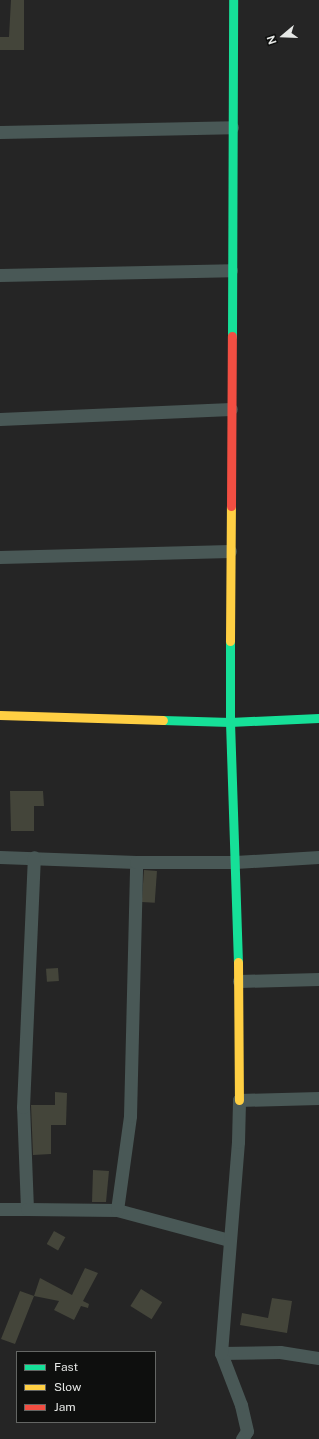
<!DOCTYPE html>
<style>
body{margin:0}
#map{position:relative;width:319px;height:1439px;overflow:hidden;background:#252525;font-family:"Public Sans",sans-serif}
div>[style]{position:absolute}
.building>*{inset:0;background:#44453a;transform-origin:0 0}
.street>*{height:13px;margin:-6.5px;padding:0 6.5px;transform-origin:6.5px;border-radius:6.5px;background:#495856}
.fast>*{height:9px;margin:-4.5px;padding:0 4.5px;transform-origin:4.5px;border-radius:4.5px;background:#16e098}
.slow>*{height:9px;margin:-4.5px;padding:0 4.5px;transform-origin:4.5px;border-radius:4.5px;background:#ffcf43}
.jam>*{height:9px;margin:-4.5px;padding:0 4.5px;transform-origin:4.5px;border-radius:4.5px;background:#f24e42}
span{translate:-50% -50%;white-space:nowrap;text-align:center;line-height:1.15;-webkit-text-stroke:3.5px #0e0f0e;paint-order:stroke}
.legend{position:absolute;left:16px;top:1351px;width:140px;height:72px;box-sizing:border-box;background:#0e0f0e;border:1px solid #646664;margin:0;padding:5px 7px;list-style:none;font-size:12px;color:#e6e8e6}
.legend li{display:flex;align-items:center;gap:8px;height:20px}
.legend b{width:20px;border:1px solid #646664}
.north{position:absolute;left:263px;top:16px;width:40px;height:40px;-webkit-text-stroke:3px #0e0f0e;paint-order:stroke;rotate:251deg;font-size:11px;font-weight:700;line-height:16px;text-align:center;color:#e6e8e6}
.north::after{content:'';display:block;margin:auto;width:14px;height:18px;background:#e6e8e6;clip-path:polygon(50% 0,100% 100%,50% 72%,0 100%)}
</style>
<div id="map">
<div class="building">
<i style="clip-path:polygon(11px 0,24px 0,24px 50px,0 50px,0 37px,9px 37px)"></i>
<i style="clip-path:polygon(10px 791px,43px 791px,44px 806px,34px 806px,34px 831px,11px 831px)"></i>
<i style="left:144px;top:870px;width:13px;height:32px;rotate:4deg"></i>
<i style="left:58px;top:968px;width:13px;height:12px;rotate:86deg"></i>
<i style="clip-path:polygon(55px 1092px,67px 1093px,66px 1125px,51px 1125px,51px 1154px,33px 1155px,31px 1105px,55px 1105px)"></i>
<i style="clip-path:polygon(93px 1170px,109px 1171px,106px 1202px,92px 1202px)"></i>
<i style="left:54px;top:1231px;width:13px;height:15px;rotate:29deg"></i>
<i style="clip-path:polygon(85px 1268px,98px 1273px,83px 1301px,89px 1304px,88px 1308px,81px 1306px,74px 1320px,54px 1310px,59px 1301px,34px 1296px,15px 1344px,1px 1339px,20px 1291px,34px 1296px,40px 1278px,72px 1295px)"></i>
<i style="left:141px;top:1289px;width:25px;height:20px;rotate:32deg"></i>
<i style="clip-path:polygon(272px 1298px,292px 1301px,287px 1333px,240px 1325px,242px 1313px,268px 1318px)"></i>
</div>
<div class="street">
<i style="left:0;top:132px;width:232px;rotate:-1.2deg"></i>
<i style="left:0;top:275px;width:231px;rotate:-1.2deg"></i>
<i style="left:0;top:419px;width:231px;rotate:-2.5deg"></i>
<i style="left:0;top:557px;width:230px;rotate:-1.5deg"></i>
<i style="left:0;top:857px;width:136px;rotate:2.1deg"></i>
<i style="left:239px;top:981px;width:80px;rotate:-1.4deg"></i>
<i style="left:0;top:1209px;width:27px"></i>
<i style="left:27px;top:1209px;width:102px;rotate:-92.2deg"></i>
<i style="left:23px;top:1107px;width:250px;rotate:-87.5deg"></i>
<i style="left:27px;top:1209px;width:90px;rotate:0.6deg"></i>
<i style="left:229px;top:1240px;width:116px;rotate:-165deg"></i>
<i style="left:117px;top:1210px;width:95px;rotate:-82.1deg"></i>
<i style="left:130px;top:1116px;width:254px;rotate:-88.6deg"></i>
<i style="left:136px;top:862px;width:99px"></i>
<i style="left:235px;top:862px;width:84px;rotate:-3.4deg"></i>
<i style="left:221px;top:1353px;width:59px;rotate:-1deg"></i>
<i style="left:280px;top:1352px;width:39px;rotate:9deg"></i>
<i style="left:242px;top:1439px;width:9px;rotate:-58deg"></i>
<i style="left:247px;top:1431px;width:27px;rotate:-103deg"></i>
<i style="left:241px;top:1405px;width:56px;rotate:-111deg"></i>
<i style="left:221px;top:1353px;width:212px;rotate:-85.4deg"></i>
<i style="left:238px;top:1142px;width:42px;rotate:-88.6deg"></i>
<i style="left:239px;top:1100px;width:80px;rotate:-1.4deg"></i>
</div>
<div class="fast">
<i style="left:232px;top:336px;width:336px;rotate:-89.8deg"></i>
<i style="left:230px;top:641px;width:81px;rotate:90deg"></i>
<i style="left:230px;top:722px;width:240px;rotate:88.1deg"></i>
<i style="left:163px;top:720px;width:67px;rotate:1.7deg"></i>
<i style="left:230px;top:722px;width:89px;rotate:-2.6deg"></i>
</div>
<div class="slow">
<i style="left:230px;top:641px;width:135px;rotate:-89.6deg"></i>
<i style="left:0;top:715px;width:163px;rotate:1.8deg"></i>
<i style="left:238px;top:962px;width:138px;rotate:89.6deg"></i>
</div>
<div class="jam">
<i style="left:231px;top:506px;width:170px;rotate:-89.7deg"></i>
</div>
<ul class="legend">
<li><b style="height:5px;background:#16e098"></b>Fast</li>
<li><b style="height:5px;background:#ffcf43"></b>Slow</li>
<li><b style="height:5px;background:#f24e42"></b>Jam</li>
</ul>
<div class="north">N</div>
</div>
